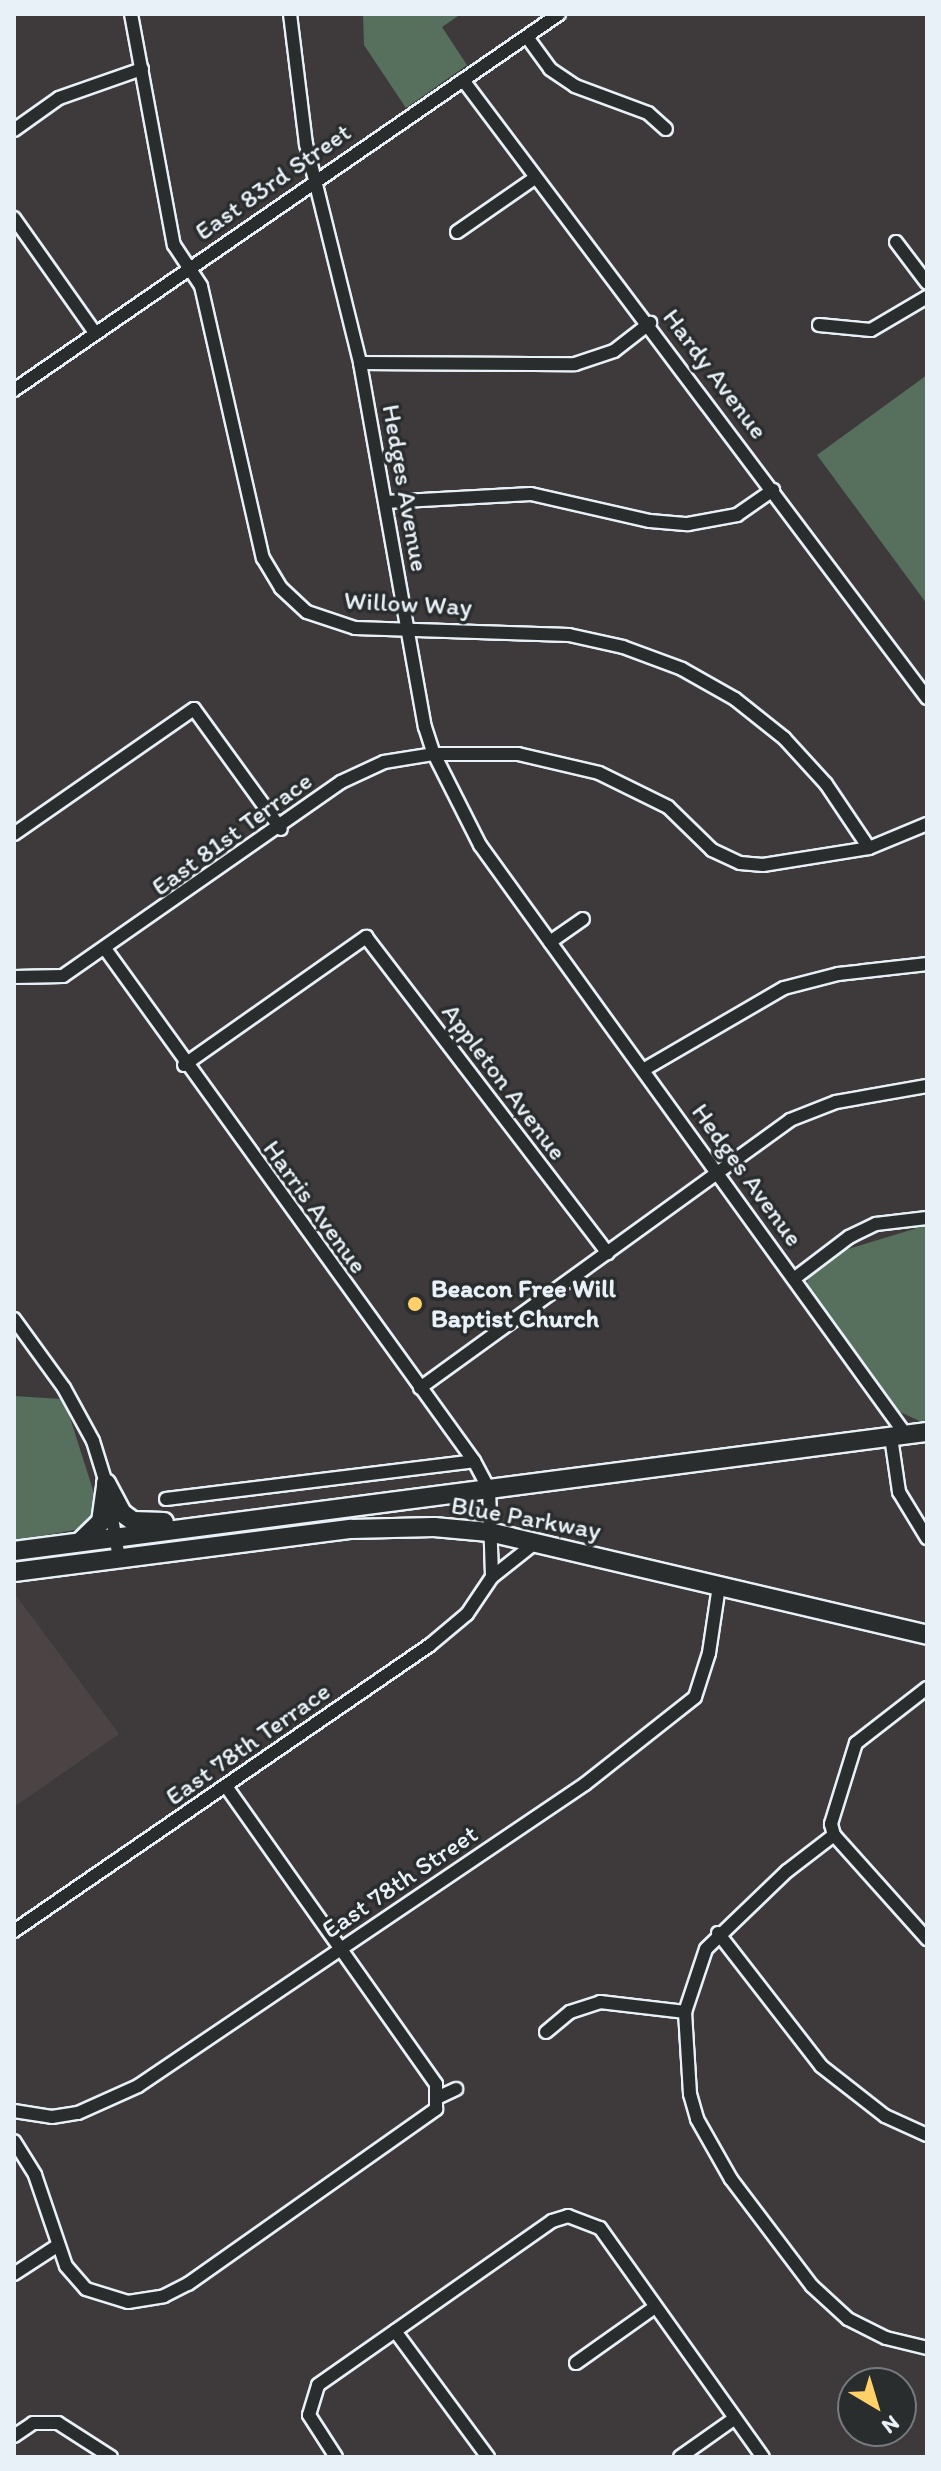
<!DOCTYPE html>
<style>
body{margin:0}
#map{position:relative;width:941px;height:2471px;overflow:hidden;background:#3e3a3b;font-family:Itim,sans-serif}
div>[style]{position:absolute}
.built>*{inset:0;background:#4c4444}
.green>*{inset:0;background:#57705d}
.roads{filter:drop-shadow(2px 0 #e8f1f8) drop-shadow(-2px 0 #e8f1f8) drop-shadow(0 2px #e8f1f8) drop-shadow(0 -2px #e8f1f8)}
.minor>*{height:12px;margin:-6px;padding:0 6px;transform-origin:6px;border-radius:6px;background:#2a2d2e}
.highway>*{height:18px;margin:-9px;padding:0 9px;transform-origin:9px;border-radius:9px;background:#2a2d2e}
.dots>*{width:22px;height:22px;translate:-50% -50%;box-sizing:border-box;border:4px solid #2a2d2e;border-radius:50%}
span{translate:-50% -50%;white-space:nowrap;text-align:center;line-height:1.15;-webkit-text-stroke:7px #2a2d2e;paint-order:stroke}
.street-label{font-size:26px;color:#e8f1f8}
.poi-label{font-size:26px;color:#e8f1f8;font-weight:700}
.left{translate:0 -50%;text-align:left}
.frame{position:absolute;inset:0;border:16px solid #e8f1f8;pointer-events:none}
.north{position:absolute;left:837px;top:2367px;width:80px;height:80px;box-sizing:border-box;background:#2a2d2e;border:2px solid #767b7f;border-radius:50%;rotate:142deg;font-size:22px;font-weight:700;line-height:32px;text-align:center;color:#e8f1f8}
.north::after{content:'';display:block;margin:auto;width:28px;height:36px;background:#ffd166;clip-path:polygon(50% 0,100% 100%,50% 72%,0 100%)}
</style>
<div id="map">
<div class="built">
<i style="clip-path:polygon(14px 1593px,119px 1734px,14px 1807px)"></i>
</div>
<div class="green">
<i style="clip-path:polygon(363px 14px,461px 14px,442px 27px,467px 65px,406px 108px,364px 45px)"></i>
<i style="clip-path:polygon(927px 375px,927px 604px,817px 455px)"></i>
<i style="clip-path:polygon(927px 1225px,927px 1422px,924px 1423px,900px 1412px,807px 1284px,808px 1278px,845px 1250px)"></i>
<i style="clip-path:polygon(14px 1396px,61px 1399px,66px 1405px,98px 1506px,85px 1528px,14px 1541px)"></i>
</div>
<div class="roads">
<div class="minor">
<i style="left:131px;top:14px;width:235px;rotate:79.5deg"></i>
<i style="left:174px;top:245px;width:49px;rotate:56.6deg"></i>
<i style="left:201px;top:286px;width:279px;rotate:77.2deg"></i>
<i style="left:263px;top:558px;width:35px;rotate:59deg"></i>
<i style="left:281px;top:588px;width:35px;rotate:43deg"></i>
<i style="left:307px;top:612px;width:51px;rotate:18.4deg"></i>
<i style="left:355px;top:628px;width:214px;rotate:1.9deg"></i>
<i style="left:569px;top:635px;width:55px;rotate:12.5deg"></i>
<i style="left:623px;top:647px;width:63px;rotate:20.4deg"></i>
<i style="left:682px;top:669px;width:61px;rotate:29.5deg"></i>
<i style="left:735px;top:699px;width:63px;rotate:38.5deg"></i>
<i style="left:784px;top:738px;width:62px;rotate:47.6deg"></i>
<i style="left:826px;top:784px;width:77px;rotate:56.1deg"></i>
<i style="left:290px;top:14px;width:131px;rotate:83deg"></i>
<i style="left:306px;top:144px;width:226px;rotate:76.1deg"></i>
<i style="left:360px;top:363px;width:370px;rotate:79.9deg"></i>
<i style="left:425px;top:727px;width:28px;rotate:72deg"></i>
<i style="left:434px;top:754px;width:102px;rotate:63.2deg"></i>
<i style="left:480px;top:845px;width:728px;rotate:54.17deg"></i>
<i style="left:527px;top:37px;width:39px;rotate:54deg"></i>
<i style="left:550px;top:69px;width:30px;rotate:34deg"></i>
<i style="left:575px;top:86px;width:78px;rotate:20.3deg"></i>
<i style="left:648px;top:113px;width:24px;rotate:42deg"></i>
<i style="left:463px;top:80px;width:773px;rotate:53.1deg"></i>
<i style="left:14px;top:130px;width:55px;rotate:-35.4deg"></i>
<i style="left:59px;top:98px;width:88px;rotate:-19.3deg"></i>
<i style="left:14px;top:218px;width:141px;rotate:54.8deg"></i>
<i style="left:457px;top:232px;width:95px;rotate:-34.7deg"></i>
<i style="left:896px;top:242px;width:51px;rotate:52.9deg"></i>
<i style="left:819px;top:325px;width:52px;rotate:5.5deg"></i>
<i style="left:871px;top:330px;width:65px;rotate:-30.5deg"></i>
<i style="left:360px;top:363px;width:215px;rotate:0.3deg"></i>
<i style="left:575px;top:364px;width:41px;rotate:-18.4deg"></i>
<i style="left:614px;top:351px;width:46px;rotate:-37.9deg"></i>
<i style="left:14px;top:390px;width:662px;rotate:-34.6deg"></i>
<i style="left:385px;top:502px;width:146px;rotate:-3.1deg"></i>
<i style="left:531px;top:494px;width:122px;rotate:12.8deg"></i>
<i style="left:650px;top:521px;width:38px;rotate:5deg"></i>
<i style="left:688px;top:524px;width:50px;rotate:-10.4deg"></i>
<i style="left:737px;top:515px;width:44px;rotate:-34.8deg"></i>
<i style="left:14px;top:834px;width:219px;rotate:-34.8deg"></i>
<i style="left:194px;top:709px;width:148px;rotate:54.1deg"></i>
<i style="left:366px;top:937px;width:398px;rotate:52.6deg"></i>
<i style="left:550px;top:942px;width:40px;rotate:-34.9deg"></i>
<i style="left:106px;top:950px;width:630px;rotate:54.24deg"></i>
<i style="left:474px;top:1461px;width:32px;rotate:62deg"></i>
<i style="left:489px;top:1489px;width:88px;rotate:88deg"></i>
<i style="left:14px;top:977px;width:49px;rotate:-1.2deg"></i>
<i style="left:63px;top:976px;width:339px;rotate:-34.9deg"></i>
<i style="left:341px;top:782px;width:47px;rotate:-24.9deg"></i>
<i style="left:384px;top:762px;width:51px;rotate:-9.1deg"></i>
<i style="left:434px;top:754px;width:84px"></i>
<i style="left:518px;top:754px;width:83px;rotate:13.2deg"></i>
<i style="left:599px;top:773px;width:77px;rotate:26.2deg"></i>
<i style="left:668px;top:807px;width:62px;rotate:44.3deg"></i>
<i style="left:712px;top:850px;width:31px;rotate:25deg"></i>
<i style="left:740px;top:863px;width:23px;rotate:5deg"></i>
<i style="left:763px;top:865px;width:107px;rotate:-9.1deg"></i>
<i style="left:869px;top:848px;width:63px;rotate:-22.5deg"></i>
<i style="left:184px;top:1065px;width:223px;rotate:-35.1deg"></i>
<i style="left:643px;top:1070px;width:163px;rotate:-30.2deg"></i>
<i style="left:784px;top:988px;width:56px;rotate:-14.5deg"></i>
<i style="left:838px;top:974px;width:90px;rotate:-6.4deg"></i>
<i style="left:795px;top:1278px;width:68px;rotate:-37.2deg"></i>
<i style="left:849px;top:1237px;width:30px;rotate:-26deg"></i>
<i style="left:876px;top:1224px;width:51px;rotate:-6.7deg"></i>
<i style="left:14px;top:1319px;width:85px;rotate:54.1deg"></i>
<i style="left:64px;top:1388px;width:60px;rotate:61.3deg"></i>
<i style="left:93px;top:1441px;width:44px;rotate:72.8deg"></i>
<i style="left:106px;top:1483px;width:76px;rotate:80.2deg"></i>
<i style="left:420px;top:1388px;width:457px;rotate:-35.9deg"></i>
<i style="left:790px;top:1120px;width:49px;rotate:-21.4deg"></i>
<i style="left:836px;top:1102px;width:92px;rotate:-10deg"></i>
<i style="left:891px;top:1437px;width:56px;rotate:81.7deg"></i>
<i style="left:899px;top:1492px;width:54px;rotate:58.7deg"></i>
<i style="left:166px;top:1499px;width:310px;rotate:-7deg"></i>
<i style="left:927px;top:1688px;width:90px;rotate:142.2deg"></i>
<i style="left:856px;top:1743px;width:85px;rotate:107.2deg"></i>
<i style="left:831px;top:1824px;width:11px;rotate:75deg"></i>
<i style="left:834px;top:1835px;width:140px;rotate:48.2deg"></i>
<i style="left:834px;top:1835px;width:59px;rotate:142.5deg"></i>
<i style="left:787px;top:1871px;width:112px;rotate:136.1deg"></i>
<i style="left:706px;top:1949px;width:66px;rotate:108.4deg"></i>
<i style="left:685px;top:2012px;width:82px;rotate:86.5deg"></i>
<i style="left:690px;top:2094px;width:26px;rotate:74deg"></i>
<i style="left:697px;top:2119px;width:69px;rotate:60.5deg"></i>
<i style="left:731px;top:2179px;width:134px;rotate:52.9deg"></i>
<i style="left:812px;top:2286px;width:49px;rotate:42.5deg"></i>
<i style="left:848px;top:2319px;width:42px;rotate:26.6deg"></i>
<i style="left:886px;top:2338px;width:42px;rotate:13.7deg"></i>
<i style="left:14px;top:1931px;width:505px;rotate:-34.51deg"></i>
<i style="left:430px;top:1645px;width:48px;rotate:-40deg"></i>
<i style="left:467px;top:1614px;width:45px;rotate:-56deg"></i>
<i style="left:492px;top:1577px;width:55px;rotate:-38.3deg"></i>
<i style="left:718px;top:1933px;width:168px;rotate:52.2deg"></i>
<i style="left:821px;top:2066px;width:81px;rotate:38deg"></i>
<i style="left:885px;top:2116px;width:46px;rotate:24.3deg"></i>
<i style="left:546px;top:2032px;width:31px;rotate:-40deg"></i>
<i style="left:570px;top:2012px;width:32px;rotate:-18deg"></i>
<i style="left:600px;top:2002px;width:86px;rotate:6.7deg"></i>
<i style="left:439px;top:2097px;width:19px;rotate:-25deg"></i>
<i style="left:14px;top:2111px;width:38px;rotate:9deg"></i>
<i style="left:52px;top:2117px;width:26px;rotate:-9deg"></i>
<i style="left:78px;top:2113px;width:66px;rotate:-24.2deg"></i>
<i style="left:138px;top:2086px;width:539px;rotate:-34.04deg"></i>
<i style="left:585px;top:1784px;width:140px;rotate:-38.3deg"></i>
<i style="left:695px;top:1697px;width:46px;rotate:-72.3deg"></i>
<i style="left:709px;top:1653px;width:68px;rotate:-81.5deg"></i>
<i style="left:14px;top:2141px;width:40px;rotate:58deg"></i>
<i style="left:35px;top:2175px;width:96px;rotate:71.2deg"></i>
<i style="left:66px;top:2266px;width:30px;rotate:49deg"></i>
<i style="left:86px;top:2289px;width:44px;rotate:17.2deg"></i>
<i style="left:128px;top:2302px;width:36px;rotate:-9deg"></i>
<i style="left:164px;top:2296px;width:27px;rotate:-27deg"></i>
<i style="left:188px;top:2284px;width:304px;rotate:-35.2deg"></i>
<i style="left:436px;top:2109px;width:25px;rotate:-90deg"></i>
<i style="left:436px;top:2084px;width:365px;rotate:-125.2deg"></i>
<i style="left:14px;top:2274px;width:51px;rotate:-33.1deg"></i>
<i style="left:395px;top:2331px;width:157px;rotate:53.6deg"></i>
<i style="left:576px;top:2363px;width:97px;rotate:-35.3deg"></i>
<i style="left:14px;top:2436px;width:23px;rotate:-34deg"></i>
<i style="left:33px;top:2423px;width:25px"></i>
<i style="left:58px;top:2423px;width:63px;rotate:32.7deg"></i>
<i style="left:336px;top:2457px;width:50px;rotate:-122.7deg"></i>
<i style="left:309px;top:2415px;width:31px;rotate:-73deg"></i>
<i style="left:318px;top:2385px;width:286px;rotate:-35deg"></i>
<i style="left:552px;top:2221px;width:17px;rotate:-17deg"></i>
<i style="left:568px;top:2216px;width:34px;rotate:21deg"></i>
<i style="left:600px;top:2228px;width:281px;rotate:54.6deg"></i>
<i style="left:680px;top:2457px;width:67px;rotate:-35.3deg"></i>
</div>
<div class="highway">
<i style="left:106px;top:1483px;width:34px;rotate:62deg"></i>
<i style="left:122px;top:1513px;width:14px;rotate:36deg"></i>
<i style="left:133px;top:1521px;width:31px;rotate:2deg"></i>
<i style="left:81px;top:1541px;width:28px;rotate:-44deg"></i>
<i style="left:101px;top:1522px;width:37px;rotate:-82deg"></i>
<i style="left:14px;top:1551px;width:921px;rotate:-7.43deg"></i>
<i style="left:14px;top:1572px;width:340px;rotate:-7.3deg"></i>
<i style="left:351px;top:1529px;width:83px;rotate:-1.4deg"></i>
<i style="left:434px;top:1527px;width:55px;rotate:5.2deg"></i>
<i style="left:489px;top:1532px;width:450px;rotate:13.2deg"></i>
</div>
</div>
<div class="dots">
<i style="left:415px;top:1304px;background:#ffd166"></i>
</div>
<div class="street-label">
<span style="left:273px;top:182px;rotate:-35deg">East 83rd Street</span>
<span style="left:715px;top:374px;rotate:53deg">Hardy Avenue</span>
<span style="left:405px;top:488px;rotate:80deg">Hedges Avenue</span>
<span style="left:408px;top:604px;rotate:3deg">Willow Way</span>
<span style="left:232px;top:834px;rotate:-36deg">East 81st Terrace</span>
<span style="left:504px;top:1082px;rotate:53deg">Appleton Avenue</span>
<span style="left:747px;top:1175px;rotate:54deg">Hedges Avenue</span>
<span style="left:315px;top:1207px;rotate:54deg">Harris Avenue</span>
<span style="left:526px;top:1518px;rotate:10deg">Blue Parkway</span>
<span style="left:248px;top:1744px;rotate:-35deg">East 78th Terrace</span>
<span style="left:400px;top:1882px;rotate:-34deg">East 78th Street</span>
</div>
<div class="poi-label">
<span class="left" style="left:431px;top:1304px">Beacon Free Will<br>Baptist Church</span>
</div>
<div class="frame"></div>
<div class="north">N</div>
</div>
